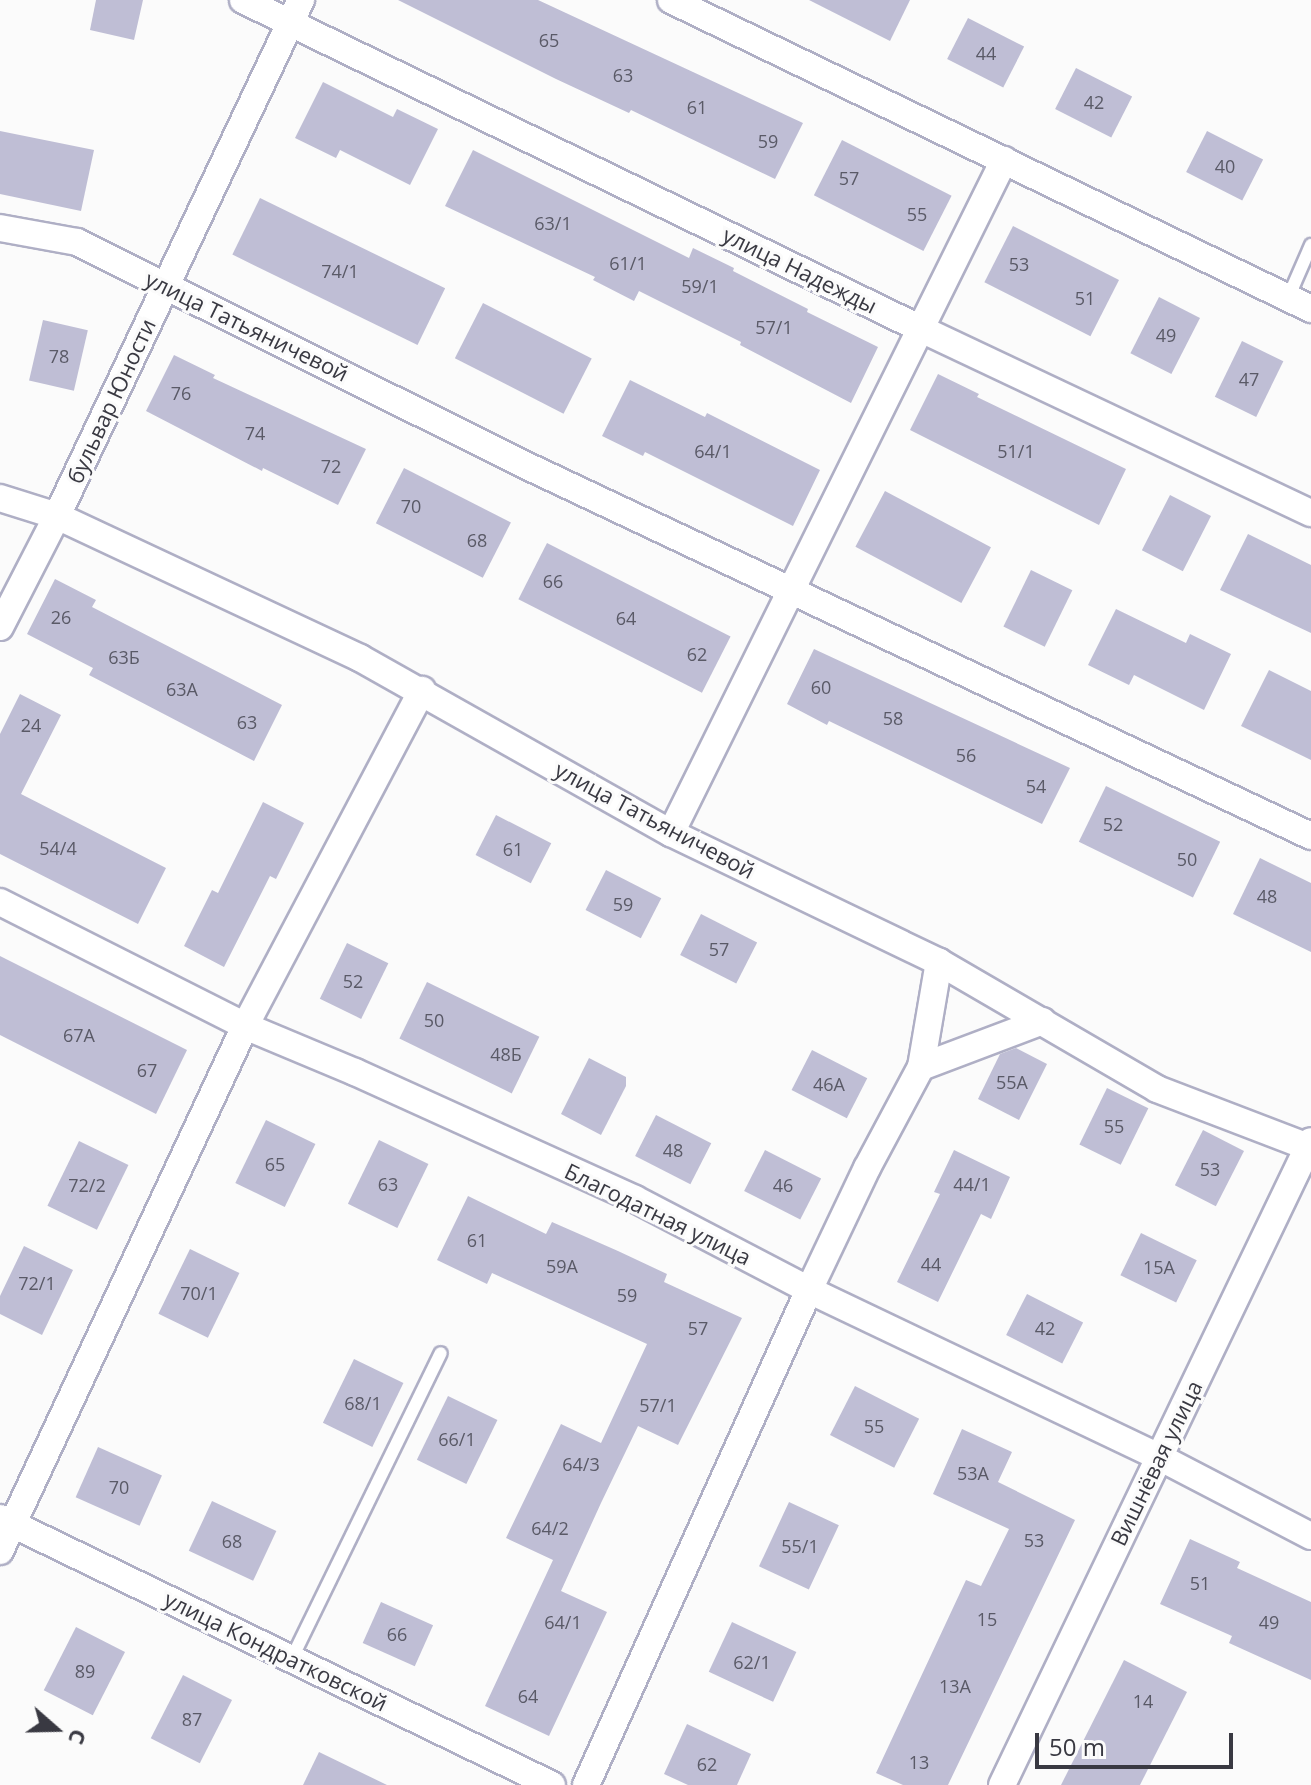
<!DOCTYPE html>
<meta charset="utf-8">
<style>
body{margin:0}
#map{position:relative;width:1311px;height:1785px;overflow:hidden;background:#fbfbfb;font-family:"Open Sans",sans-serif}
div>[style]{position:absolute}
.building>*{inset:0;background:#bfbed5;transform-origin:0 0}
.roads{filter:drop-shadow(2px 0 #afafc5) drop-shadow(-2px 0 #afafc5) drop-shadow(0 2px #afafc5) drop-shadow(0 -2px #afafc5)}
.service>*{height:12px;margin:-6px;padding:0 6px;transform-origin:6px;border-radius:6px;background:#fff}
.minor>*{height:26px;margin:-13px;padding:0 13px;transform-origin:13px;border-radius:13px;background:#fff}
span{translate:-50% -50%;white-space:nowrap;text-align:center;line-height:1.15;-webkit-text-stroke:6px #fbfbfb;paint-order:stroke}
.number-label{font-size:18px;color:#5a5a67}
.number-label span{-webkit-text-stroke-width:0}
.street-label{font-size:22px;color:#393942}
.north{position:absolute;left:16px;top:1689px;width:80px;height:80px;-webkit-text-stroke:6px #fbfbfb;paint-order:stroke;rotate:110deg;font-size:22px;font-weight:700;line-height:32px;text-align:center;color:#393942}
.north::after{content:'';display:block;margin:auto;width:28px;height:36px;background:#393942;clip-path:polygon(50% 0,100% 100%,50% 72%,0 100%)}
.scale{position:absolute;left:1035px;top:1733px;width:198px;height:36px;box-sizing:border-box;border:4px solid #393942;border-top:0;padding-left:10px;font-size:24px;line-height:28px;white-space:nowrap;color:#393942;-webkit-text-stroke:6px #fbfbfb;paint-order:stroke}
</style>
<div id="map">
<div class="building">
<i style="clip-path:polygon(96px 0,143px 0,134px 40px,90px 30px)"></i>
<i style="clip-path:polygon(398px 0,538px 0,803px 123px,775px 179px,631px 110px,629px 113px,556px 79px)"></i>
<i style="clip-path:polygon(809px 0,910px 0,890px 41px)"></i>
<i style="left:968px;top:18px;width:63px;height:46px;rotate:27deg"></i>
<i style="left:1076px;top:68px;width:63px;height:46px;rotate:27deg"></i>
<i style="clip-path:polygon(323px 82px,393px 117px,397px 109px,438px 129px,410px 185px,340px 150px,336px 158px,295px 138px)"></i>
<i style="clip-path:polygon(0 131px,94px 150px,81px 211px,0 194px)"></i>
<i style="left:1207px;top:131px;width:63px;height:46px;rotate:27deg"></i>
<i style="left:842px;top:140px;width:123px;height:62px;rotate:27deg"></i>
<i style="clip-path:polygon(473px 150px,689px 258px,693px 248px,734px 268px,733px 271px,808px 309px,807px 312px,878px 347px,851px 403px,740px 345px,741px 342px,639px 291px,634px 301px,593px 280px,595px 277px,445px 206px)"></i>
<i style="left:260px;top:198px;width:206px;height:63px;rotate:26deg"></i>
<i style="left:1013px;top:226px;width:119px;height:63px;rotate:27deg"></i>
<i style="left:1159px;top:297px;width:46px;height:63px;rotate:27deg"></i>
<i style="left:483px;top:303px;width:122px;height:62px;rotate:27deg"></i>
<i style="left:43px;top:320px;width:46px;height:62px;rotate:13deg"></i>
<i style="left:1242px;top:341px;width:46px;height:62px;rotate:26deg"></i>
<i style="clip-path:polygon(174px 355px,215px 375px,213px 378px,366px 449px,338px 505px,263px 468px,262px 471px,146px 411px)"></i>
<i style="clip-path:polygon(938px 374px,979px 394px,977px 397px,1126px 469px,1099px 525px,910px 430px)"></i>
<i style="clip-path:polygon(630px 380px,705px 417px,707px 413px,820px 470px,793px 526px,645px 452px,643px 456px,602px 436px)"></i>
<i style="left:404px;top:468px;width:120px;height:62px;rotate:27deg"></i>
<i style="left:885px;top:491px;width:120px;height:63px;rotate:28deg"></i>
<i style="left:1170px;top:495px;width:46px;height:62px;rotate:27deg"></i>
<i style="clip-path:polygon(1248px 534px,1311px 565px,1311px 633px,1220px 590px)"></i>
<i style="left:547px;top:543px;width:206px;height:63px;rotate:27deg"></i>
<i style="left:1031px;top:570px;width:46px;height:63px;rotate:26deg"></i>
<i style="clip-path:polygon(55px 579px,96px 600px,92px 607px,282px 705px,254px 761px,89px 675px,93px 668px,27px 634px)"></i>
<i style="clip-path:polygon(1116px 609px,1186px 643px,1190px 634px,1231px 654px,1204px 710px,1134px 675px,1129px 685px,1088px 665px)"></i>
<i style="clip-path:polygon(814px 649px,1070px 768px,1042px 824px,829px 721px,827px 725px,787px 704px)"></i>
<i style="clip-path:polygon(1269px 670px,1311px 691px,1311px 760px,1241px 726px)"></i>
<i style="clip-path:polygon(20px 694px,61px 715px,21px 794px,166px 868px,138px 924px,0 854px,0 734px)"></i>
<i style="left:1106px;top:786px;width:127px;height:62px;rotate:26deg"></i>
<i style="clip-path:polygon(263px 802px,304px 823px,276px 879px,270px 876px,224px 967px,184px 946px,212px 890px,218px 893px)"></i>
<i style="left:496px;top:815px;width:62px;height:45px;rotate:27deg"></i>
<i style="clip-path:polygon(1260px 858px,1311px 883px,1311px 952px,1233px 914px)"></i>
<i style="left:606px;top:870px;width:62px;height:45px;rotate:27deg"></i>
<i style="left:701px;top:914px;width:63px;height:46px;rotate:27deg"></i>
<i style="left:347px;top:943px;width:46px;height:62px;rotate:26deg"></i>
<i style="clip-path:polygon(0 956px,187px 1050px,156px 1114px,0 1035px)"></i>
<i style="left:427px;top:982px;width:125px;height:63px;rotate:26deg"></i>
<i style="clip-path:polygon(1016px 1048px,1047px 1064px,1019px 1120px,978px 1099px,1000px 1054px)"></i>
<i style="left:812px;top:1050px;width:62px;height:45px;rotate:27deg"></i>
<i style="clip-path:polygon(589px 1058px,626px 1077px,626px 1086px,601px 1135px,561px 1114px)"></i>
<i style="left:1107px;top:1088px;width:46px;height:63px;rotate:26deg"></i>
<i style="left:656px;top:1115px;width:62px;height:46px;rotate:27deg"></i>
<i style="left:266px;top:1120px;width:55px;height:70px;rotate:26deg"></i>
<i style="left:1203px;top:1130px;width:46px;height:62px;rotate:27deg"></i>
<i style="left:379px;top:1140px;width:55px;height:71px;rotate:26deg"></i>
<i style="left:79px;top:1141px;width:55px;height:72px;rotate:26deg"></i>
<i style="left:765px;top:1150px;width:63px;height:46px;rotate:27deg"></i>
<i style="clip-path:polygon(954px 1150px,1010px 1177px,991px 1219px,981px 1214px,938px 1302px,897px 1282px,940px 1194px,934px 1192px)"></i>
<i style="clip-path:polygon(468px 1196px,546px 1234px,552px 1222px,618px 1251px,667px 1274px,664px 1282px,742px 1318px,678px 1445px,638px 1426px,601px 1503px,561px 1591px,607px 1612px,549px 1736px,485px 1706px,553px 1560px,506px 1538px,561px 1424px,601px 1443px,647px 1344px,492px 1273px,487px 1284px,437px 1260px)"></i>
<i style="left:1141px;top:1233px;width:62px;height:47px;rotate:26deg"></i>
<i style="clip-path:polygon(24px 1246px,73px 1270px,42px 1335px,0 1314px,0 1296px)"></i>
<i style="left:190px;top:1249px;width:55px;height:72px;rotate:26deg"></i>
<i style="left:1027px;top:1294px;width:63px;height:46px;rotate:27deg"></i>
<i style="left:354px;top:1359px;width:55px;height:71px;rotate:26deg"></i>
<i style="left:855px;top:1386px;width:72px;height:55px;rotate:27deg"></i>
<i style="left:448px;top:1396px;width:55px;height:71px;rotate:26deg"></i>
<i style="clip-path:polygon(962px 1429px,1012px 1452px,998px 1482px,1075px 1520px,948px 1785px,903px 1785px,876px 1773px,966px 1580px,981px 1586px,1009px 1529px,933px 1494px)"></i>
<i style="left:98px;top:1447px;width:70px;height:55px;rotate:24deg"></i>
<i style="left:212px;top:1501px;width:71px;height:55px;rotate:25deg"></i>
<i style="left:789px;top:1502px;width:55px;height:71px;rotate:25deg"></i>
<i style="clip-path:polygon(1190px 1539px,1240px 1562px,1237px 1568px,1311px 1602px,1311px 1680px,1229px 1643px,1232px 1636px,1160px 1604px)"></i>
<i style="left:381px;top:1602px;width:57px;height:45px;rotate:24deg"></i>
<i style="left:732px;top:1622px;width:71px;height:55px;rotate:25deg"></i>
<i style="left:76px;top:1627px;width:55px;height:71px;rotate:27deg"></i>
<i style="clip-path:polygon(1124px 1660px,1187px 1692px,1140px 1785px,1061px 1785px)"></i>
<i style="left:183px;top:1675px;width:55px;height:71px;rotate:27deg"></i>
<i style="clip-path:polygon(687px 1724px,751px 1754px,737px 1785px,688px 1785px,664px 1774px)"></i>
<i style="clip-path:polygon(319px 1752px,387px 1785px,303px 1785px)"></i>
</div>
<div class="roads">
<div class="service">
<i style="left:1288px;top:298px;width:58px;rotate:-66.5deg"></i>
<i style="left:292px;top:1658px;width:339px;rotate:-64deg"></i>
</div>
<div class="minor">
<i style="left:243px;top:0;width:751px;rotate:25.88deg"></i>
<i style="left:919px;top:328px;width:433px;rotate:25.3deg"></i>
<i style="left:671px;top:0;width:711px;rotate:25.77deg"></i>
<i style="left:0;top:228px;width:78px;rotate:10.3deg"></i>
<i style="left:77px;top:242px;width:500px;rotate:26.46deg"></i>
<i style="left:525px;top:465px;width:869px;rotate:25.27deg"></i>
<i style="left:0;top:498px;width:60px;rotate:17.5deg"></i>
<i style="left:57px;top:516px;width:335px;rotate:25.1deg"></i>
<i style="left:360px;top:658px;width:357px;rotate:29.4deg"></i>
<i style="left:671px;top:833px;width:297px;rotate:25.7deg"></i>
<i style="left:939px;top:962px;width:252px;rotate:30.2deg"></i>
<i style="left:1157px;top:1089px;width:162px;rotate:21deg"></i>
<i style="left:0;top:627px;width:125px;rotate:-62.8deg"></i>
<i style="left:57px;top:516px;width:571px;rotate:-64.69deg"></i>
<i style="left:671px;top:833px;width:751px;rotate:-63.67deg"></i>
<i style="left:0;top:902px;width:275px;rotate:26.8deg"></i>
<i style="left:245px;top:1026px;width:119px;rotate:22.7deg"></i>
<i style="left:355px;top:1072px;width:307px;rotate:24.4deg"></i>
<i style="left:635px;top:1199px;width:196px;rotate:27.6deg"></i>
<i style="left:809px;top:1290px;width:388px;rotate:25.5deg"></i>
<i style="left:1159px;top:1457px;width:171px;rotate:27.5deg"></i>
<i style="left:921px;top:1067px;width:130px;rotate:-20.7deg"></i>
<i style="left:0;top:1518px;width:613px;rotate:25.81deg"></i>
<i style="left:0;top:1551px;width:579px;rotate:-64.98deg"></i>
<i style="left:245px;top:1026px;width:380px;rotate:-62.2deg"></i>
<i style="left:586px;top:1785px;width:543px;rotate:-65.75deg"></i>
<i style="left:809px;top:1290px;width:135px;rotate:-64.6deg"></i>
<i style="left:867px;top:1168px;width:115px;rotate:-61.9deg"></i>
<i style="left:921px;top:1067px;width:107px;rotate:-80.3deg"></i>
<i style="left:1002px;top:1785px;width:714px;rotate:-64.37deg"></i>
</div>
</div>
<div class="number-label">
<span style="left:549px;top:40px">65</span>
<span style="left:986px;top:53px">44</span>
<span style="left:623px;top:75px">63</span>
<span style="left:1094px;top:102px">42</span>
<span style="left:697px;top:107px">61</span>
<span style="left:768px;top:141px">59</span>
<span style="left:1225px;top:166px">40</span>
<span style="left:849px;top:178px">57</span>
<span style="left:917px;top:214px">55</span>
<span style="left:553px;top:223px">63/1</span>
<span style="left:628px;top:263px">61/1</span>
<span style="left:1019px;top:264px">53</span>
<span style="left:340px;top:271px">74/1</span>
<span style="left:700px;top:286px">59/1</span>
<span style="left:1085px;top:298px">51</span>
<span style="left:774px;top:327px">57/1</span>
<span style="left:1166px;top:335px">49</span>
<span style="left:59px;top:356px">78</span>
<span style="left:1249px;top:379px">47</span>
<span style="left:181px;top:393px">76</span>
<span style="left:255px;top:433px">74</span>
<span style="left:713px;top:451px">64/1</span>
<span style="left:1016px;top:451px">51/1</span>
<span style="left:331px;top:466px">72</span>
<span style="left:411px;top:506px">70</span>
<span style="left:477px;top:540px">68</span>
<span style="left:553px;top:581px">66</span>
<span style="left:61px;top:617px">26</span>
<span style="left:626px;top:618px">64</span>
<span style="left:697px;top:654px">62</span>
<span style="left:124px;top:657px">63Б</span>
<span style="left:821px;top:687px">60</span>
<span style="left:182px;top:689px">63А</span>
<span style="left:893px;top:718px">58</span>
<span style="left:247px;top:722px">63</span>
<span style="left:31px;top:725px">24</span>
<span style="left:966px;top:755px">56</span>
<span style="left:1036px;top:786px">54</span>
<span style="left:1113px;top:824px">52</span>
<span style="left:58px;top:848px">54/4</span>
<span style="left:513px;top:849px">61</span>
<span style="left:1187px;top:859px">50</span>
<span style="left:1267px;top:896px">48</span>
<span style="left:623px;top:904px">59</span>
<span style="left:719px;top:949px">57</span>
<span style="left:353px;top:981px">52</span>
<span style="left:434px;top:1020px">50</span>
<span style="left:79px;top:1035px">67А</span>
<span style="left:506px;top:1054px">48Б</span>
<span style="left:147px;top:1070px">67</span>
<span style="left:1012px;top:1082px">55А</span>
<span style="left:829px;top:1084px">46А</span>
<span style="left:1114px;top:1126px">55</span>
<span style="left:673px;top:1150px">48</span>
<span style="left:275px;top:1164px">65</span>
<span style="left:1210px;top:1169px">53</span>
<span style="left:388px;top:1184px">63</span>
<span style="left:972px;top:1184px">44/1</span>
<span style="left:87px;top:1185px">72/2</span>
<span style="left:783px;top:1185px">46</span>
<span style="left:477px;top:1240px">61</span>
<span style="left:931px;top:1264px">44</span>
<span style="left:562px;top:1266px">59А</span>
<span style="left:1159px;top:1267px">15А</span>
<span style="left:37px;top:1283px">72/1</span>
<span style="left:199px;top:1293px">70/1</span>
<span style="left:627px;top:1295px">59</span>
<span style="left:698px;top:1328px">57</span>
<span style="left:1045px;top:1328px">42</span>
<span style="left:363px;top:1403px">68/1</span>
<span style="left:658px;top:1405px">57/1</span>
<span style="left:874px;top:1426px">55</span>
<span style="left:457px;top:1439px">66/1</span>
<span style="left:581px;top:1464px">64/3</span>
<span style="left:973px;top:1473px">53А</span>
<span style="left:119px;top:1487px">70</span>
<span style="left:550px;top:1528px">64/2</span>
<span style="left:1034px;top:1540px">53</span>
<span style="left:232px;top:1541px">68</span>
<span style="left:800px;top:1546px">55/1</span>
<span style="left:1200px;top:1583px">51</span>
<span style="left:987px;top:1619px">15</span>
<span style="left:563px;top:1622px">64/1</span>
<span style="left:1269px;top:1622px">49</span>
<span style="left:397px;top:1634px">66</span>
<span style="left:752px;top:1662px">62/1</span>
<span style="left:85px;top:1671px">89</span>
<span style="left:955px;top:1686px">13А</span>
<span style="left:528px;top:1696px">64</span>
<span style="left:1143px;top:1701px">14</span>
<span style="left:192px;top:1719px">87</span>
<span style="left:919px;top:1762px">13</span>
<span style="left:707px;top:1764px">62</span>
</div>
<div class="street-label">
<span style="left:800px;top:270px;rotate:26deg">улица Надежды</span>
<span style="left:247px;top:326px;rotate:26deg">улица Татьяничевой</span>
<span style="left:111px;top:401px;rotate:-65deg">бульвар Юности</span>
<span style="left:655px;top:820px;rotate:28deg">улица Татьяничевой</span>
<span style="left:658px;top:1214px;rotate:26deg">Благодатная улица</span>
<span style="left:1156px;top:1463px;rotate:-64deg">Вишнёвая улица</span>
<span style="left:276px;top:1651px;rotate:26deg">улица Кондратковской</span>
</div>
<div class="north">С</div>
<div class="scale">50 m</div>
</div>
